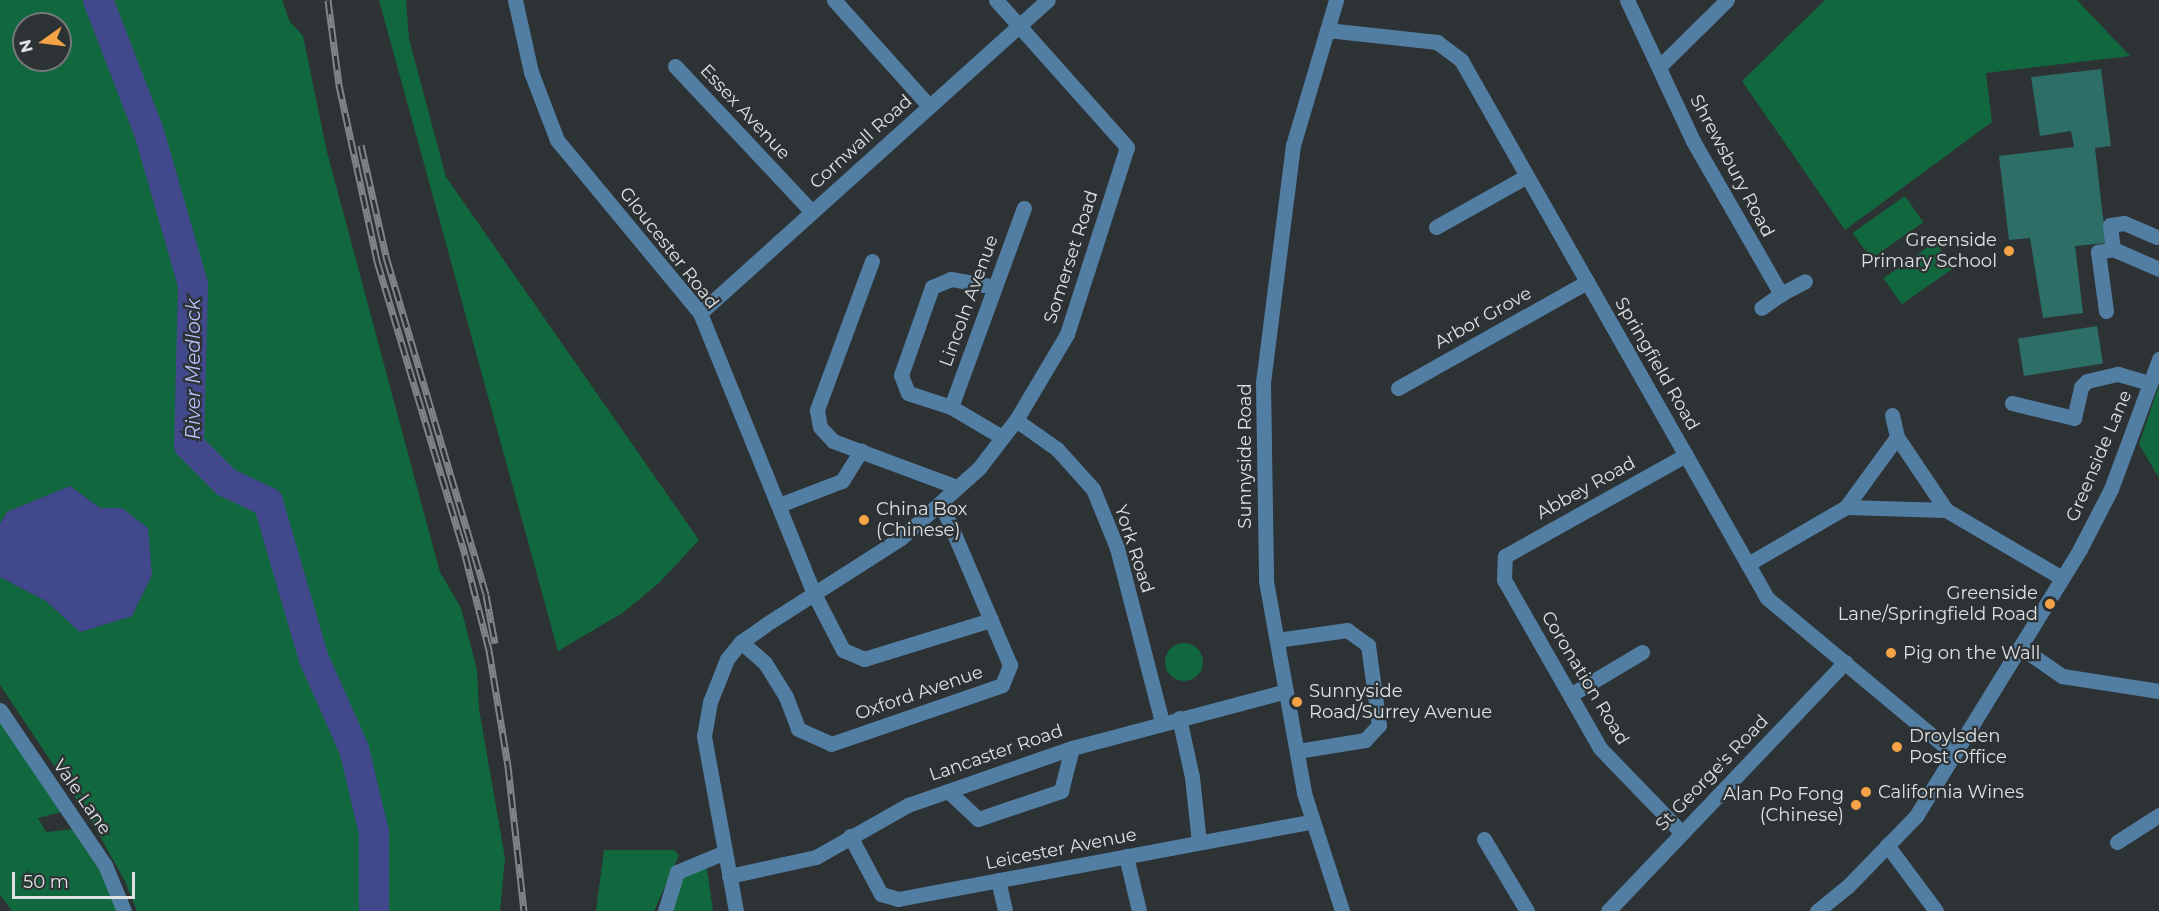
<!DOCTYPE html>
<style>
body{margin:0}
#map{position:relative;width:2159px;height:911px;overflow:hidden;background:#2d3234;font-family:Montserrat,sans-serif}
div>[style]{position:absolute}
.green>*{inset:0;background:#12683e;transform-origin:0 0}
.round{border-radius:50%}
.water>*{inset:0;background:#42488c}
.river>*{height:30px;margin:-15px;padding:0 15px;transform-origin:15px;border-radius:15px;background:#42488c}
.building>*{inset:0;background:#2d6e67;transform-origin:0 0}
.minor>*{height:15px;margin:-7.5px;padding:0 7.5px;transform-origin:7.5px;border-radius:7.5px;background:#527ea4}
.rail>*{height:7px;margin-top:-3.5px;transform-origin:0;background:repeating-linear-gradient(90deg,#2d3234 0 14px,#818587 0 28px);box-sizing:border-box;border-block:2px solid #818587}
.dots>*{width:16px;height:16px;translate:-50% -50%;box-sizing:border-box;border:3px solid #2d3234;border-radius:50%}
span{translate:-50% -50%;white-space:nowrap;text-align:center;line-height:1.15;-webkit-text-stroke:4.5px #2d3234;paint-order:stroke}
.street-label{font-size:18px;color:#dee1e2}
.poi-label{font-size:18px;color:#dee1e2}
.right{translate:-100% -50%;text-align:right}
.left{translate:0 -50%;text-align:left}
.water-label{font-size:20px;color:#b6c1fc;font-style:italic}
.north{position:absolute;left:12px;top:12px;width:60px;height:60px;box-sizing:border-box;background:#2d3234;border:2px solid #74787a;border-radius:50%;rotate:256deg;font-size:16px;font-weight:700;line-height:24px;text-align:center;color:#dee1e2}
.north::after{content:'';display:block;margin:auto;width:21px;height:27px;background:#f6a246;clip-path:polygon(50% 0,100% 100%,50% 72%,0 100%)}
.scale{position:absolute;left:12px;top:872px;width:123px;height:27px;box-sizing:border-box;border:3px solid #dee1e2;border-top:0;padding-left:8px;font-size:18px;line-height:21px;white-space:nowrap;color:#dee1e2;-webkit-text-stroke:4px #2d3234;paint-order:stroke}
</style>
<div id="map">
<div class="green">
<i style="clip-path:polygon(evenodd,0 0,282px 0,290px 22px,303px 36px,327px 152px,425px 517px,440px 572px,461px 608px,477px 670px,479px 709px,505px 858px,500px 911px,137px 911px,125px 881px,93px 824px,0 685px,0 577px,46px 601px,80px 632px,132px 616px,152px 575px,123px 508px,100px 508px,70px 486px,7px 512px,0 524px,0 0,24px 24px,60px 24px,60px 60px,24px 60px,24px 24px)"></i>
<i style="clip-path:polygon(379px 0,406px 0,409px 39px,446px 177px,699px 540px,660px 582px,624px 612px,558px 651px)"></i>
<i style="clip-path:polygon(1825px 0,2077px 0,2130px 56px,1986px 73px,1992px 122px,1845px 230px,1742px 81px)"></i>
<i style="left:1905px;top:196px;width:32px;height:64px;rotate:55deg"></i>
<i style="left:1935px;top:242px;width:32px;height:63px;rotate:55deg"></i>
<i style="clip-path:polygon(2159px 385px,2159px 478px,2139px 444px)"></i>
<i class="round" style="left:1165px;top:643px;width:38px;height:38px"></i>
<i style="clip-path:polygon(0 723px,61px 812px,38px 818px,46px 832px,74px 829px,105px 879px,117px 911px,12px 911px,0 895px)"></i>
<i style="clip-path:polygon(604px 850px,674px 850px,679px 855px,654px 911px,596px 911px)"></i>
<i style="clip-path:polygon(706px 863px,713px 911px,671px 911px,682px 879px)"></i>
</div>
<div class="water">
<i style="clip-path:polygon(70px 486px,100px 508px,122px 508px,148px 528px,152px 575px,132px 616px,80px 632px,46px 601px,0 577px,0 524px,7px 512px)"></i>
</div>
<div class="river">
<i style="left:98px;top:0;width:142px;rotate:68.9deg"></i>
<i style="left:149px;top:132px;width:158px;rotate:73.9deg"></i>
<i style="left:193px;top:284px;width:161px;rotate:91.4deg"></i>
<i style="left:189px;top:445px;width:52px;rotate:45deg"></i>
<i style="left:226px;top:482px;width:47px;rotate:25.5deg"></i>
<i style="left:268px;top:502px;width:164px;rotate:73.7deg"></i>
<i style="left:314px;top:659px;width:98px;rotate:66deg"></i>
<i style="left:354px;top:749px;width:85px;rotate:76.5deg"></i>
<i style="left:374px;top:832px;width:79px;rotate:90deg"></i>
</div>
<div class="building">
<i style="clip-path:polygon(2101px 69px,2111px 146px,2095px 148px,2106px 243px,2075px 246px,2083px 313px,2043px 318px,2030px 238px,2009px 240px,1999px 156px,2074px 147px,2071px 131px,2040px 136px,2031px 77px)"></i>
<i style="left:2097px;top:326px;width:38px;height:80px;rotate:81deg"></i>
</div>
<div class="minor">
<i style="left:515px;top:0;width:74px;rotate:77.5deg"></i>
<i style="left:531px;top:72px;width:73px;rotate:69.1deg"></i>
<i style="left:557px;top:140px;width:224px;rotate:50.4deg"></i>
<i style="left:700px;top:313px;width:303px;rotate:67.9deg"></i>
<i style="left:814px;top:594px;width:63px;rotate:62.6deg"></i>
<i style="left:843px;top:650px;width:23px;rotate:23deg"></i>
<i style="left:864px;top:659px;width:133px;rotate:-17.1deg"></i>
<i style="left:834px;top:0;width:142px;rotate:48.1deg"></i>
<i style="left:1336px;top:0;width:151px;rotate:106.5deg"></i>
<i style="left:1293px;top:145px;width:240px;rotate:97.2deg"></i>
<i style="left:1263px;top:383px;width:198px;rotate:89.1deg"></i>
<i style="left:1266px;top:581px;width:215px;rotate:79.8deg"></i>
<i style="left:1304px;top:793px;width:124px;rotate:72.1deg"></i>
<i style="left:1627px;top:0;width:156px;rotate:64.9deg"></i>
<i style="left:1693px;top:141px;width:177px;rotate:60.1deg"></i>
<i style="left:1781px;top:294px;width:24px;rotate:145deg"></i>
<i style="left:1327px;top:30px;width:111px;rotate:6.2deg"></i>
<i style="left:1437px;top:42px;width:30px;rotate:37deg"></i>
<i style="left:1461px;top:60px;width:619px;rotate:60.37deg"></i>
<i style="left:1767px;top:598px;width:244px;rotate:39.8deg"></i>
<i style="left:675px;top:66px;width:200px;rotate:46.8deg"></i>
<i style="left:1660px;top:66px;width:94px;rotate:-44.6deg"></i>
<i style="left:1436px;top:227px;width:104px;rotate:-29.3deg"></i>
<i style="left:2157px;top:237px;width:36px;rotate:-157deg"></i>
<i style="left:2124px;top:223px;width:14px;rotate:172deg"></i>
<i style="left:2110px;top:225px;width:24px;rotate:83deg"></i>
<i style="left:2113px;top:249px;width:50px;rotate:23.5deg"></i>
<i style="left:872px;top:261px;width:159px;rotate:110.3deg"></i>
<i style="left:817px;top:410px;width:17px;rotate:80deg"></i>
<i style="left:820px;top:427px;width:19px;rotate:47deg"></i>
<i style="left:833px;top:441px;width:132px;rotate:20.4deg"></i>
<i style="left:995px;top:287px;width:45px;rotate:-169.7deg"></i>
<i style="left:951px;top:279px;width:21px;rotate:157deg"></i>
<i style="left:932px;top:287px;width:93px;rotate:109.4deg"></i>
<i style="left:901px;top:375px;width:19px;rotate:69deg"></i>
<i style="left:908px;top:393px;width:45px;rotate:18deg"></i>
<i style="left:951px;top:407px;width:59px;rotate:30.5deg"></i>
<i style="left:1781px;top:294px;width:27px;rotate:-28deg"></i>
<i style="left:2106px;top:311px;width:60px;rotate:-97.7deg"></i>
<i style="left:2098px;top:252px;width:15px;rotate:-11deg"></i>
<i style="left:700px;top:313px;width:468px;rotate:-42deg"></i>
<i style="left:1398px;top:388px;width:217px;rotate:-29.3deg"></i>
<i style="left:2012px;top:403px;width:64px;rotate:13.6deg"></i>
<i style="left:2074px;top:418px;width:32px;rotate:-77deg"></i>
<i style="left:2081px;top:387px;width:8px;rotate:-45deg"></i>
<i style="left:2087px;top:381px;width:32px;rotate:-13deg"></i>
<i style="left:2118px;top:374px;width:33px;rotate:16deg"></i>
<i style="left:951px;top:407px;width:212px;rotate:-69.9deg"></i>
<i style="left:1892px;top:415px;width:23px;rotate:77deg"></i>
<i style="left:1897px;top:437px;width:88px;rotate:56.1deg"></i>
<i style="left:1946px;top:510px;width:134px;rotate:30.4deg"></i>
<i style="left:1016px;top:420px;width:50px;rotate:35.3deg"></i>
<i style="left:1057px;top:449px;width:54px;rotate:48deg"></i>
<i style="left:1093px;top:489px;width:64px;rotate:67.9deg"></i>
<i style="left:1117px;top:548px;width:180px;rotate:75.5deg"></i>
<i style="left:779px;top:505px;width:67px;rotate:-20.9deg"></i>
<i style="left:842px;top:481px;width:36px;rotate:-58deg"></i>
<i style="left:1846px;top:507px;width:100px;rotate:1.7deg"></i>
<i style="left:1748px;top:564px;width:113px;rotate:-30.2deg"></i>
<i style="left:1846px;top:507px;width:87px;rotate:-53.9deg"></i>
<i style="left:1277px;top:640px;width:71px;rotate:-8.1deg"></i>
<i style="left:1347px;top:630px;width:26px;rotate:36deg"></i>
<i style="left:1368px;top:645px;width:81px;rotate:82.2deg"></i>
<i style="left:1379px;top:725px;width:21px;rotate:133deg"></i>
<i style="left:1365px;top:740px;width:69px;rotate:170.8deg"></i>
<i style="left:741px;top:642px;width:32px;rotate:41deg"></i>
<i style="left:765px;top:663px;width:40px;rotate:58deg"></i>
<i style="left:786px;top:697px;width:34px;rotate:69deg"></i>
<i style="left:798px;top:729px;width:36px;rotate:24deg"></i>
<i style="left:831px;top:744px;width:181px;rotate:-19deg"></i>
<i style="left:1002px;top:685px;width:22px;rotate:-68deg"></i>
<i style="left:1010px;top:665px;width:176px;rotate:-113.1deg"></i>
<i style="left:2020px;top:647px;width:51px;rotate:34.6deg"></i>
<i style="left:2062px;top:676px;width:98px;rotate:8.8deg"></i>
<i style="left:1570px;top:695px;width:84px;rotate:-30.8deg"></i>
<i style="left:0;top:710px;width:187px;rotate:55.9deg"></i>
<i style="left:105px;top:865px;width:50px;rotate:67.6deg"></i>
<i style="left:1179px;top:718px;width:60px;rotate:77.6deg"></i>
<i style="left:1192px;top:777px;width:65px;rotate:83.9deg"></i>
<i style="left:948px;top:791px;width:41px;rotate:43deg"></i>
<i style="left:978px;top:819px;width:88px;rotate:-18.6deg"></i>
<i style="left:1061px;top:791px;width:44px;rotate:-75.7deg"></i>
<i style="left:1682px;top:833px;width:118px;rotate:-134deg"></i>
<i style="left:1600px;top:748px;width:193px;rotate:-119.7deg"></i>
<i style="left:1504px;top:580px;width:24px;rotate:-88deg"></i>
<i style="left:1505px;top:556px;width:207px;rotate:-29.2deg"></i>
<i style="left:850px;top:836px;width:66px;rotate:61.9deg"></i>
<i style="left:881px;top:894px;width:18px;rotate:16deg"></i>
<i style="left:898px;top:899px;width:422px;rotate:-10.6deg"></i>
<i style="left:1484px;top:839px;width:84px;rotate:59.2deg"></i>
<i style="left:2117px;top:842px;width:50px;rotate:-32.7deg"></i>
<i style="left:1887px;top:845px;width:82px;rotate:53.4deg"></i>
<i style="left:1126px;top:856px;width:57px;rotate:76.7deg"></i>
<i style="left:729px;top:876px;width:89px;rotate:-12.3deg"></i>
<i style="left:816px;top:857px;width:106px;rotate:-29.5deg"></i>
<i style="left:908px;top:805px;width:174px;rotate:-19.2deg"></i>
<i style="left:1072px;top:748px;width:221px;rotate:-14.9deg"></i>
<i style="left:998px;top:880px;width:32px;rotate:77deg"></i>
<i style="left:665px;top:911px;width:41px;rotate:-72.9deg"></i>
<i style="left:677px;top:872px;width:52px;rotate:-22.6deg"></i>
<i style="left:736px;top:911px;width:178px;rotate:-100.4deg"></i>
<i style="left:704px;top:736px;width:35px;rotate:-80deg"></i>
<i style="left:710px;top:702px;width:46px;rotate:-68.4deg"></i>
<i style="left:727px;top:659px;width:22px;rotate:-51deg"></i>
<i style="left:741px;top:642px;width:29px;rotate:-35deg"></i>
<i style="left:765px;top:625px;width:161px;rotate:-32.6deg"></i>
<i style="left:901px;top:538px;width:105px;rotate:-41.9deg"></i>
<i style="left:979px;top:468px;width:61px;rotate:-52.4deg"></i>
<i style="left:1016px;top:420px;width:100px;rotate:-59.3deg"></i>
<i style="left:1067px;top:334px;width:196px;rotate:-72.2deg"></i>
<i style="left:1127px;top:147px;width:197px;rotate:-131.7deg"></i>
<i style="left:1608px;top:911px;width:344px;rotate:-46.4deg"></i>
<i style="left:1817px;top:911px;width:40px;rotate:-39deg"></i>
<i style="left:1848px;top:886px;width:98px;rotate:-45.8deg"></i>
<i style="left:1916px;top:816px;width:313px;rotate:-58.4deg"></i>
<i style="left:2080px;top:549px;width:68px;rotate:-62.7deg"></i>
<i style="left:2111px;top:489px;width:139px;rotate:-69.7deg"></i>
</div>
<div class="rail">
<i style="left:328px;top:0;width:86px;rotate:82.6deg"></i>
<i style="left:339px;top:85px;width:180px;rotate:77.8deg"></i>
<i style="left:377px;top:261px;width:307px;rotate:73.3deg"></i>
<i style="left:465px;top:555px;width:98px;rotate:75.8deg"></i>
<i style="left:489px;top:650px;width:118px;rotate:80.7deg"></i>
<i style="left:508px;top:766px;width:146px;rotate:83.7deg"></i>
<i style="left:361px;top:145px;width:118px;rotate:77.3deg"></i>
<i style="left:387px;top:260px;width:349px;rotate:73.5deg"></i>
<i style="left:486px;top:595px;width:49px;rotate:79.4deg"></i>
</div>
<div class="dots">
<i style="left:2009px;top:251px;background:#f6a246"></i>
<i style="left:864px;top:520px;background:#f6a246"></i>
<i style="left:2050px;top:604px;background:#f6a246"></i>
<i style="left:1891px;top:653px;background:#f6a246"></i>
<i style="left:1297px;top:702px;background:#f6a246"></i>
<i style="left:1897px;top:747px;background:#f6a246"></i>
<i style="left:1866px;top:792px;background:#f6a246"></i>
<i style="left:1856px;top:805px;background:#f6a246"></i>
</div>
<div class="street-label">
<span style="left:745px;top:112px;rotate:47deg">Essex Avenue</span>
<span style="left:861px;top:142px;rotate:-42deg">Cornwall Road</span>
<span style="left:1732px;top:166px;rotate:62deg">Shrewsbury Road</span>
<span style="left:669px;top:248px;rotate:52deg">Gloucester Road</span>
<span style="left:1071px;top:257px;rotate:-72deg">Somerset Road</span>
<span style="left:969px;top:301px;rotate:-70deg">Lincoln Avenue</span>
<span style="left:1483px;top:318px;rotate:-29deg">Arbor Grove</span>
<span style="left:1657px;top:364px;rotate:60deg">Springfield Road</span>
<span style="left:1245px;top:456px;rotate:-90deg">Sunnyside Road</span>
<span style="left:2099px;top:456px;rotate:-67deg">Greenside Lane</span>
<span style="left:1586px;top:488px;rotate:-29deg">Abbey Road</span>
<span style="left:1134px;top:549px;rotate:72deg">York Road</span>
<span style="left:1585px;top:678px;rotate:59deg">Coronation Road</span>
<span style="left:919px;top:693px;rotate:-19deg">Oxford Avenue</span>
<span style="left:996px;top:753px;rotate:-19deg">Lancaster Road</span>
<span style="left:1712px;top:773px;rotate:-46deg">St George's Road</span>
<span style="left:82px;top:797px;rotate:55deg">Vale Lane</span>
<span style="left:1061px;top:849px;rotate:-11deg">Leicester Avenue</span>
</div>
<div class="poi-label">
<span class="right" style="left:1997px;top:251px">Greenside<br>Primary School</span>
<span class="left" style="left:876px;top:520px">China Box<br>(Chinese)</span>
<span class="right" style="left:2038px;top:604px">Greenside<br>Lane/Springfield Road</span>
<span class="left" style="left:1903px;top:653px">Pig on the Wall</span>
<span class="left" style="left:1309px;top:702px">Sunnyside<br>Road/Surrey Avenue</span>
<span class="left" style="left:1909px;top:747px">Droylsden<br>Post Office</span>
<span class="left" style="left:1878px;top:792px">California Wines</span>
<span class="right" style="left:1844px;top:805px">Alan Po Fong<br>(Chinese)</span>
</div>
<div class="water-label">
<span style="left:193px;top:369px;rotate:-90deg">River Medlock</span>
</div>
<div class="north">N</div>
<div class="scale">50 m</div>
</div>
